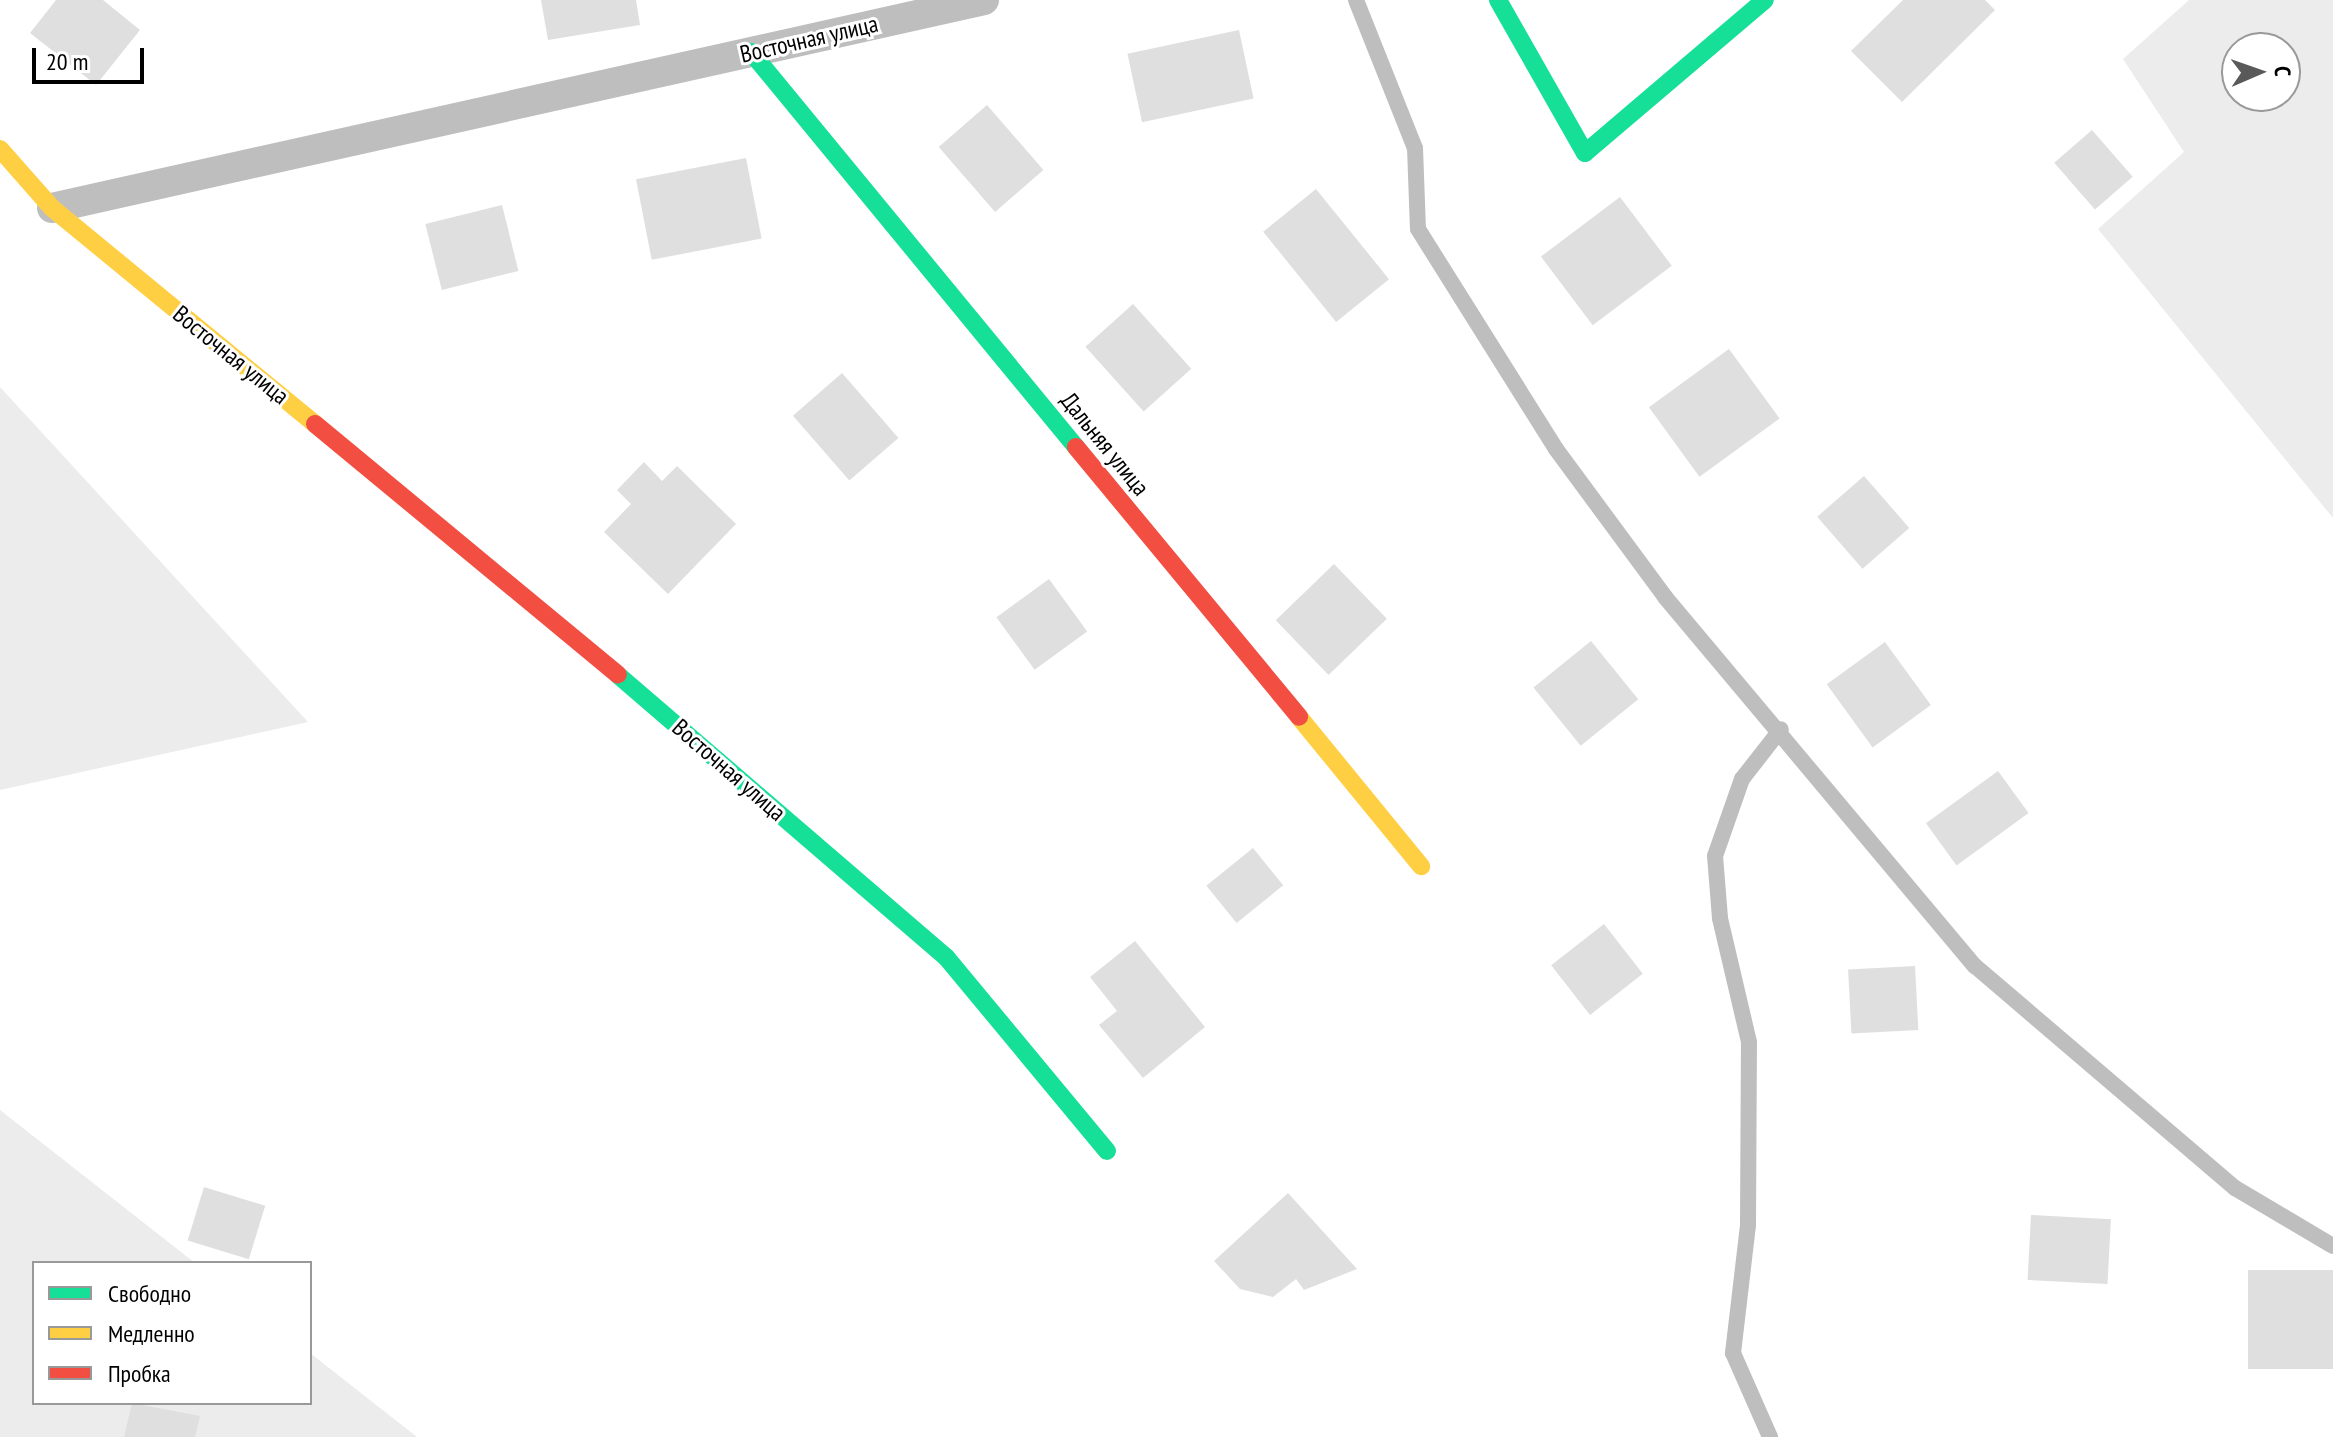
<!DOCTYPE html>
<meta charset="utf-8">
<style>
body{margin:0}
#map{position:relative;width:2333px;height:1437px;overflow:hidden;background:#fff;font-family:"PT Sans Narrow",sans-serif}
div>[style]{position:absolute}
.green>*{inset:0;background:#ececec}
.building>*{inset:0;background:#dfdfdf;transform-origin:0 0}
.lane>*{height:16px;margin:-8px;padding:0 8px;transform-origin:8px;border-radius:8px;background:#bebebe}
.street>*{height:30px;margin:-15px;padding:0 15px;transform-origin:15px;border-radius:15px;background:#bebebe}
.fast>*{height:18px;margin:-9px;padding:0 9px;transform-origin:9px;border-radius:9px;background:#16e098}
.slow>*{height:18px;margin:-9px;padding:0 9px;transform-origin:9px;border-radius:9px;background:#ffcf43}
.jam>*{height:18px;margin:-9px;padding:0 9px;transform-origin:9px;border-radius:9px;background:#f24e42}
span{translate:-50% -50%;white-space:nowrap;text-align:center;line-height:1.15;-webkit-text-stroke:6px #fff;paint-order:stroke}
.street-label{font-size:24px;color:#000}
.legend{position:absolute;left:32px;top:1261px;width:280px;height:144px;box-sizing:border-box;background:#fff;border:2px solid #999;margin:0;padding:10px 14px;list-style:none;font-size:24px;color:#000}
.legend li{display:flex;align-items:center;gap:16px;height:40px}
.legend b{width:40px;border:2px solid #999}
.north{position:absolute;left:2221px;top:32px;width:80px;height:80px;box-sizing:border-box;background:#fff;border:2px solid #999;border-radius:50%;rotate:88deg;font-size:22px;font-weight:700;line-height:32px;text-align:center;color:#000}
.north::after{content:'';display:block;margin:auto;width:28px;height:36px;background:#595959;clip-path:polygon(50% 0,100% 100%,50% 72%,0 100%)}
.scale{position:absolute;left:32px;top:48px;width:112px;height:36px;box-sizing:border-box;border:4px solid #000;border-top:0;padding-left:10px;font-size:24px;line-height:28px;white-space:nowrap;color:#000;-webkit-text-stroke:6px #fff;paint-order:stroke}
</style>
<div id="map">
<div class="green">
<i style="clip-path:polygon(evenodd,2189px 0,2333px 0,2333px 518px,2098px 229px,2184px 152px,2123px 59px,2189px 0,2237px 48px,2285px 48px,2285px 96px,2237px 96px,2237px 48px)"></i>
<i style="clip-path:polygon(0 387px,308px 722px,0 790px)"></i>
<i style="clip-path:polygon(0 1110px,195px 1263px,34px 1263px,34px 1403px,310px 1403px,310px 1353px,417px 1437px,0 1437px)"></i>
</div>
<div class="building">
<i style="clip-path:polygon(56px 0,103px 0,140px 30px,96px 85px,30px 33px)"></i>
<i style="clip-path:polygon(541px 0,636px 0,640px 25px,548px 40px)"></i>
<i style="clip-path:polygon(1903px 0,1985px 0,1995px 10px,1902px 102px,1851px 51px)"></i>
<i style="left:1239px;top:30px;width:70px;height:114px;rotate:78deg"></i>
<i style="left:987px;top:105px;width:86px;height:64px;rotate:49deg"></i>
<i style="left:2092px;top:130px;width:62px;height:50px;rotate:49deg"></i>
<i style="left:746px;top:158px;width:82px;height:112px;rotate:79deg"></i>
<i style="left:1316px;top:189px;width:116px;height:68px;rotate:51deg"></i>
<i style="left:1620px;top:197px;width:86px;height:99px;rotate:53deg"></i>
<i style="left:502px;top:205px;width:68px;height:79px;rotate:76deg"></i>
<i style="left:1133px;top:304px;width:87px;height:64px;rotate:48deg"></i>
<i style="left:1729px;top:349px;width:86px;height:99px;rotate:54deg"></i>
<i style="left:842px;top:373px;width:86px;height:65px;rotate:49deg"></i>
<i style="clip-path:polygon(644px 462px,662px 481px,677px 466px,736px 524px,668px 594px,604px 532px,631px 504px,617px 490px)"></i>
<i style="left:1864px;top:476px;width:69px;height:62px;rotate:49deg"></i>
<i style="left:1334px;top:564px;width:76px;height:81px;rotate:46deg"></i>
<i style="left:1049px;top:579px;width:65px;height:65px;rotate:54deg"></i>
<i style="left:1591px;top:641px;width:75px;height:74px;rotate:51deg"></i>
<i style="left:1885px;top:642px;width:78px;height:72px;rotate:54deg"></i>
<i style="left:1998px;top:771px;width:52px;height:89px;rotate:54deg"></i>
<i style="left:1253px;top:848px;width:48px;height:60px;rotate:51deg"></i>
<i style="left:1604px;top:924px;width:63px;height:67px;rotate:52deg"></i>
<i style="clip-path:polygon(1135px 941px,1205px 1027px,1143px 1078px,1099px 1025px,1117px 1011px,1090px 977px)"></i>
<i style="left:1915px;top:966px;width:64px;height:67px;rotate:87deg"></i>
<i style="left:204px;top:1187px;width:64px;height:56px;rotate:17deg"></i>
<i style="clip-path:polygon(1288px 1193px,1357px 1269px,1304px 1290px,1296px 1279px,1273px 1297px,1240px 1289px,1214px 1261px)"></i>
<i style="left:2031px;top:1215px;width:80px;height:65px;rotate:3deg"></i>
<i style="left:2333px;top:1270px;width:99px;height:85px;rotate:90deg"></i>
<i style="clip-path:polygon(132px 1403px,200px 1416px,195px 1437px,124px 1437px)"></i>
</div>
<div class="lane">
<i style="left:1356px;top:0;width:159px;rotate:68.3deg"></i>
<i style="left:1415px;top:148px;width:81px;rotate:87.9deg"></i>
<i style="left:1418px;top:229px;width:260px;rotate:57.9deg"></i>
<i style="left:1556px;top:449px;width:184px;rotate:53.6deg"></i>
<i style="left:1665px;top:597px;width:482px;rotate:50deg"></i>
<i style="left:1975px;top:966px;width:342px;rotate:40.5deg"></i>
<i style="left:2235px;top:1188px;width:114px;rotate:30.6deg"></i>
<i style="left:1770px;top:1437px;width:92px;rotate:-113.8deg"></i>
<i style="left:1733px;top:1353px;width:129px;rotate:-83.3deg"></i>
<i style="left:1748px;top:1225px;width:183px;rotate:-89.7deg"></i>
<i style="left:1749px;top:1042px;width:127px;rotate:-103.2deg"></i>
<i style="left:1720px;top:918px;width:62px;rotate:-94.6deg"></i>
<i style="left:1715px;top:856px;width:82px;rotate:-70.7deg"></i>
<i style="left:1742px;top:779px;width:63px;rotate:-52deg"></i>
</div>
<div class="street">
<i style="left:52px;top:208px;width:955px;rotate:-12.58deg"></i>
</div>
<div class="fast">
<i style="left:1498px;top:0;width:176px;rotate:60.4deg"></i>
<i style="left:1585px;top:153px;width:236px;rotate:-40.4deg"></i>
<i style="left:751px;top:52px;width:512px;rotate:50.55deg"></i>
<i style="left:618px;top:675px;width:433px;rotate:40.7deg"></i>
<i style="left:946px;top:957px;width:252px;rotate:50.3deg"></i>
</div>
<div class="slow">
<i style="left:0;top:149px;width:79px;rotate:48.6deg"></i>
<i style="left:52px;top:208px;width:340px;rotate:39.4deg"></i>
<i style="left:1299px;top:717px;width:193px;rotate:50.7deg"></i>
</div>
<div class="jam">
<i style="left:315px;top:424px;width:393px;rotate:39.6deg"></i>
<i style="left:1076px;top:447px;width:350px;rotate:50.4deg"></i>
</div>
<div class="street-label">
<span style="left:809px;top:39px;rotate:-13deg">Восточная улица</span>
<span style="left:231px;top:355px;rotate:39deg">Восточная улица</span>
<span style="left:1105px;top:444px;rotate:51deg">Дальняя улица</span>
<span style="left:729px;top:770px;rotate:41deg">Восточная улица</span>
</div>
<ul class="legend">
<li><b style="height:10px;background:#16e098"></b>Свободно</li>
<li><b style="height:10px;background:#ffcf43"></b>Медленно</li>
<li><b style="height:10px;background:#f24e42"></b>Пробка</li>
</ul>
<div class="north">С</div>
<div class="scale">20 m</div>
</div>
